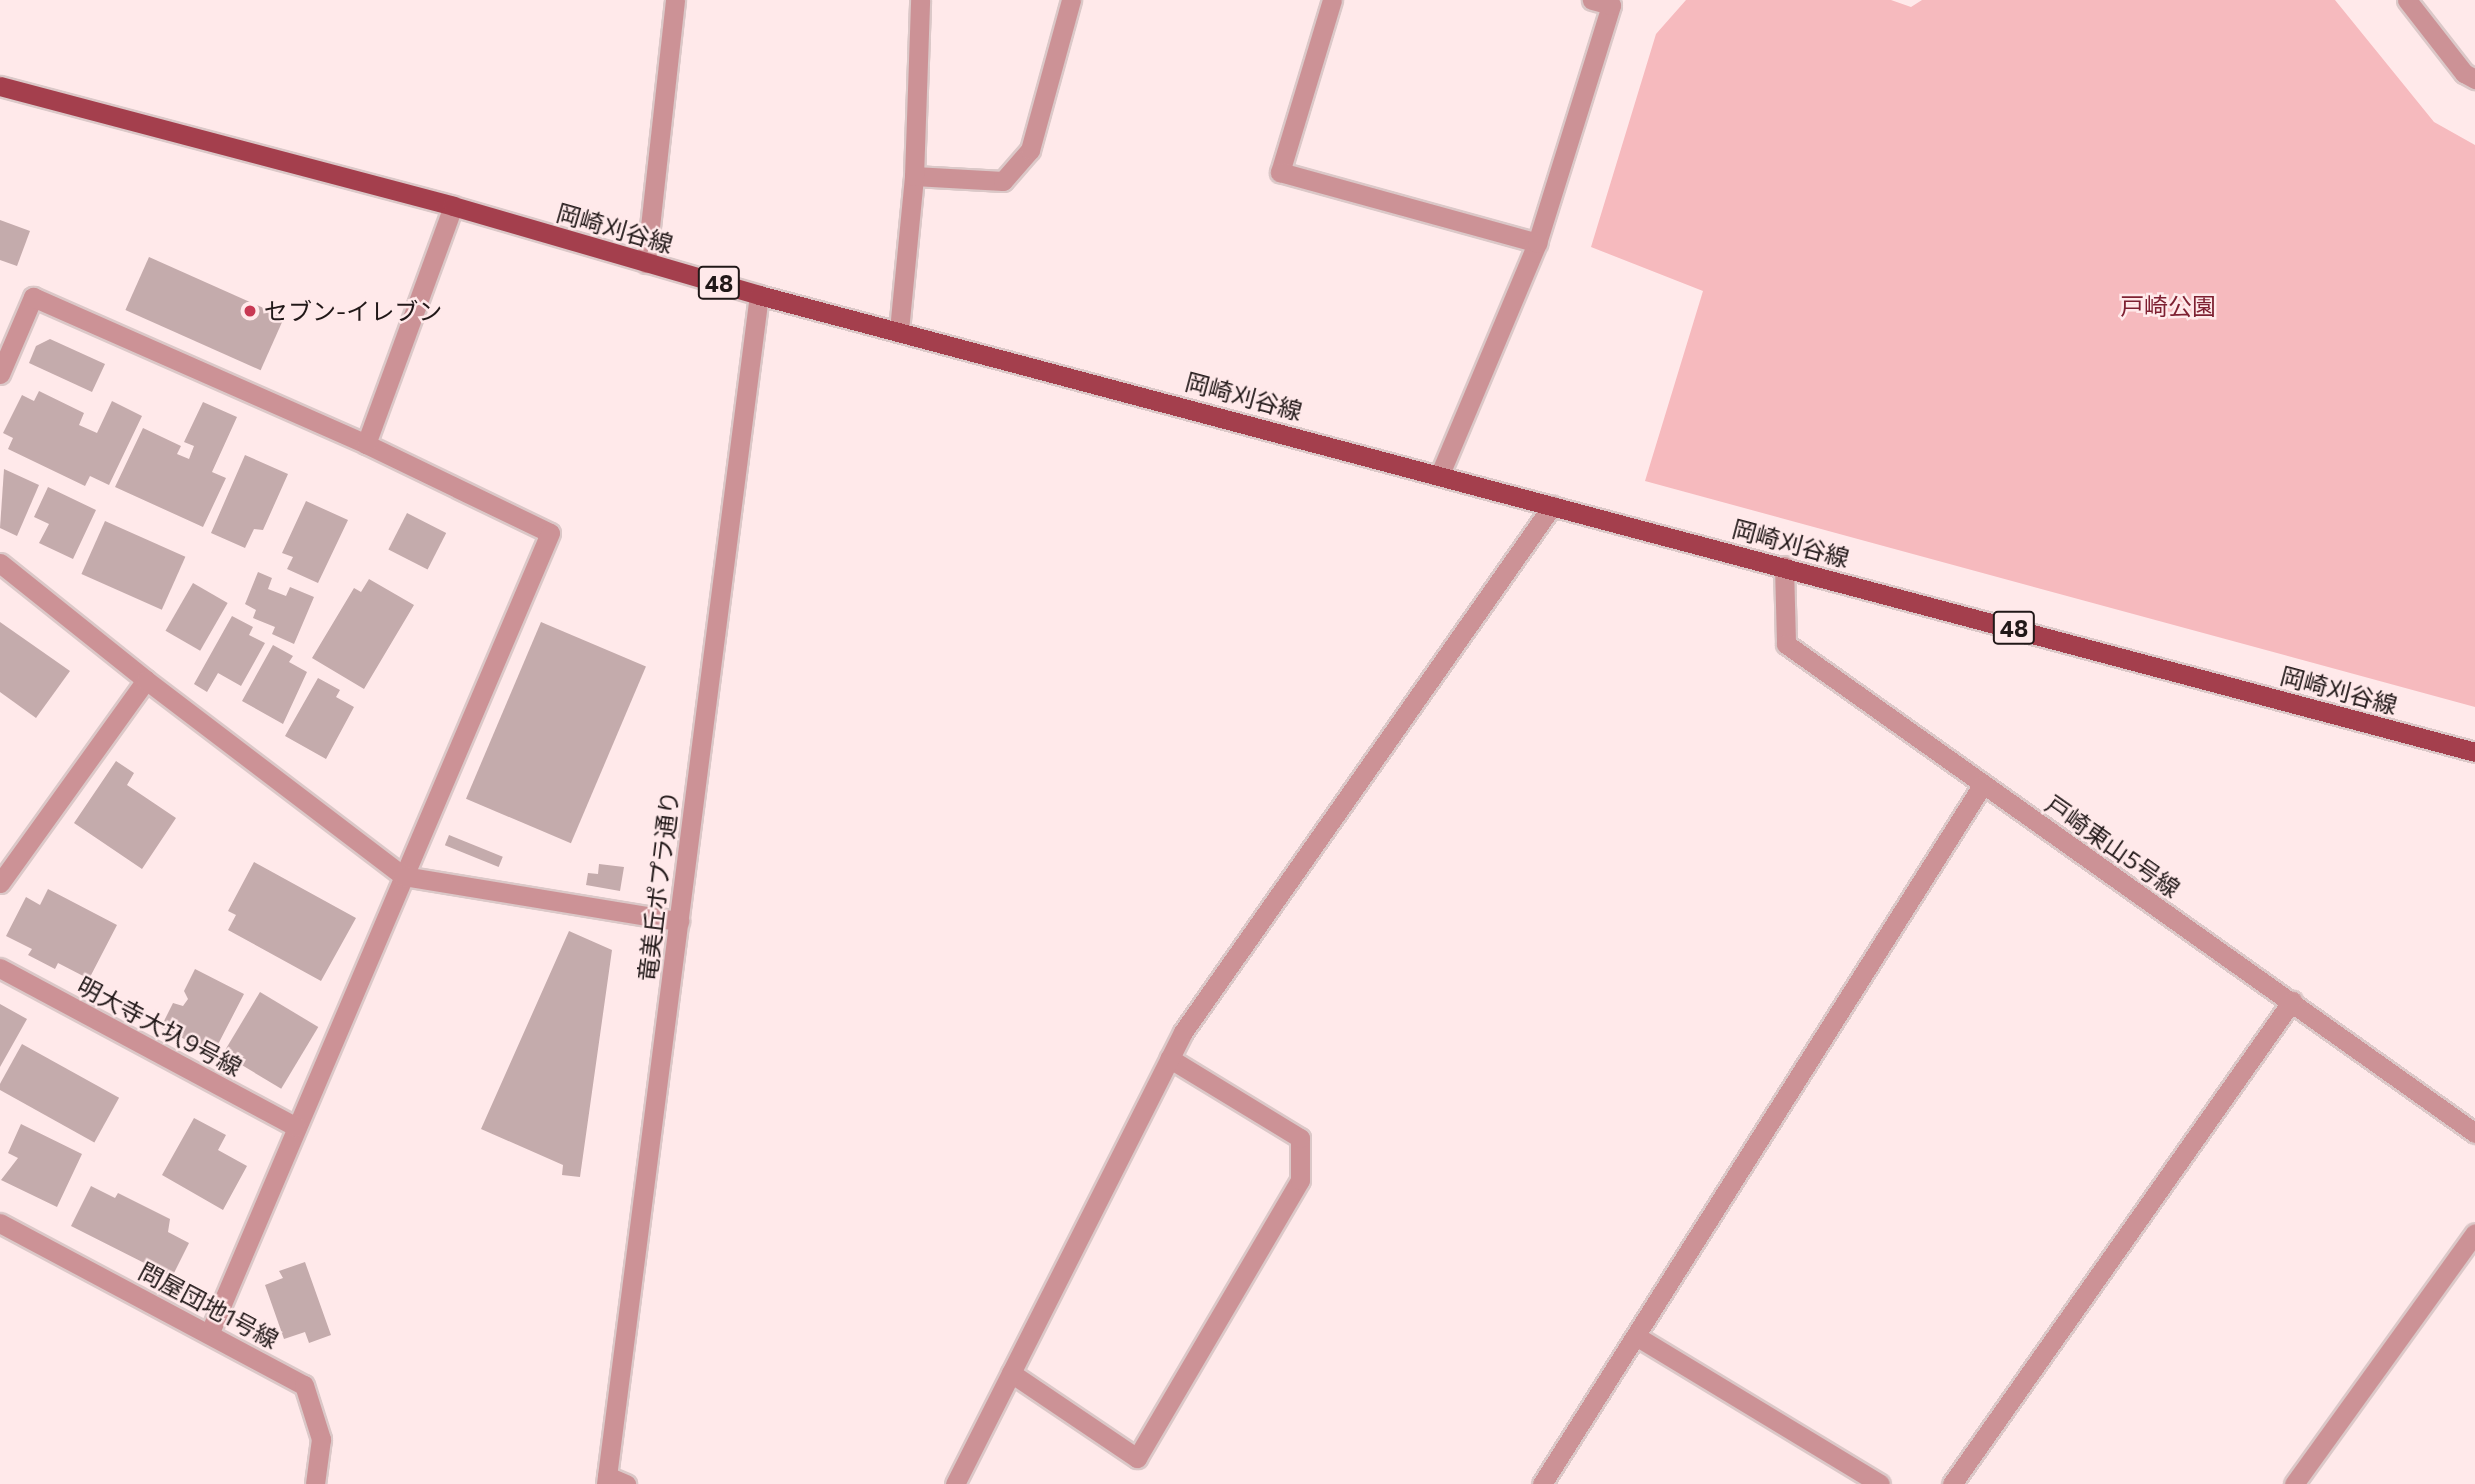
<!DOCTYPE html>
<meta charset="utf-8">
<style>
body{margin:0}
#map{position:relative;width:2475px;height:1484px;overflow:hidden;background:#ffe9ea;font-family:Commissioner,"Noto Sans JP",sans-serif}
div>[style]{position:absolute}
.green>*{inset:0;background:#f6babe}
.building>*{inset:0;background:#c4abac;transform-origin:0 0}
.roads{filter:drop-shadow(2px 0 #dbc8c8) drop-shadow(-2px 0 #dbc8c8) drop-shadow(0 2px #dbc8c8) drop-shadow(0 -2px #dbc8c8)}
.minor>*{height:19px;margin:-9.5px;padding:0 9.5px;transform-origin:9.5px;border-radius:9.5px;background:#cc9296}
.tertiary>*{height:19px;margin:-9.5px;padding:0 9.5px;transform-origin:9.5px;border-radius:9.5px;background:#cc9296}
.primary>*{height:19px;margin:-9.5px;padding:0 9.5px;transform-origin:9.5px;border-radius:9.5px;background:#a43f4d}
.dots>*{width:19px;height:19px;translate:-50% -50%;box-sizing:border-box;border:4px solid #ffe9ea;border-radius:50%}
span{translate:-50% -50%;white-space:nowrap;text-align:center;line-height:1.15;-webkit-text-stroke:5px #ffe9ea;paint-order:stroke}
.shield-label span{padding:2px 5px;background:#ffe9ea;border:2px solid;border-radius:5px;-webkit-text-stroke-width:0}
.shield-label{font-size:23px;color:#211818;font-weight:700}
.street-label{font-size:24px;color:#211818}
.park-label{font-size:24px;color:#7e2132}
.poi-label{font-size:24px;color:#211818}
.left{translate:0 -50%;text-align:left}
</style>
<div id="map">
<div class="green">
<i style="clip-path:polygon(1686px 0,1891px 0,1911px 7px,1922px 0,2335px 0,2434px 122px,2475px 145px,2475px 707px,1645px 481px,1703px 291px,1591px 247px,1656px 34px)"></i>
</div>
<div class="building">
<i style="clip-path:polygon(0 220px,30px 231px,17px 266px,0 260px)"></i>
<i style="left:149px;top:257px;width:148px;height:58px;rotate:24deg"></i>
<i style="clip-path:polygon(50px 339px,105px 364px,92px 392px,29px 363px,36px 346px)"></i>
<i style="clip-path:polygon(39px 391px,84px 413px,79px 425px,97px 433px,112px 401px,142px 416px,109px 485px,90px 476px,85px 486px,8px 449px,13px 438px,3px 433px,22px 395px,34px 401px)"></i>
<i style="clip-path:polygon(203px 402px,237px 417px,212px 472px,226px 478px,203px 527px,115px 487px,143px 428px,181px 446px,177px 454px,189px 459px,194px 446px,184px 442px)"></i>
<i style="clip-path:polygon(245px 455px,288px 474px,263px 530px,254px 529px,245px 548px,211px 533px)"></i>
<i style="clip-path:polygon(4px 469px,39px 485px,17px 536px,0 528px)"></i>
<i style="clip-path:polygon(48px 487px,96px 510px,73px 559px,39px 543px,49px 524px,34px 517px)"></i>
<i style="clip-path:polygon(306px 501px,348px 520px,318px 583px,287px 569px,293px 557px,282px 553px)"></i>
<i style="left:407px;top:513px;width:44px;height:41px;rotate:27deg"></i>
<i style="left:105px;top:521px;width:88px;height:58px;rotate:24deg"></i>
<i style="clip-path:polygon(258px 572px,272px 578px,268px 589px,286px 596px,290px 587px,314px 597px,294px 644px,272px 634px,275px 627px,253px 618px,256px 610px,245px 604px)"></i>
<i style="clip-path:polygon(369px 579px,414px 605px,364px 689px,312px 658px,354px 588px,361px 592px)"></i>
<i style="left:193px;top:583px;width:40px;height:55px;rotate:30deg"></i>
<i style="clip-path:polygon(232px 616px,253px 627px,249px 635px,265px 643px,241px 686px,218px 673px,207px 692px,194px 684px)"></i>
<i style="clip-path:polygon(0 622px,70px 671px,36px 718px,0 692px)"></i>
<i style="left:541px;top:622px;width:114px;height:192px;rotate:23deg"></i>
<i style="clip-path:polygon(273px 645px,293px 656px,289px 662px,307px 672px,283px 724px,242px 701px)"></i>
<i style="clip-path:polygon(318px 678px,340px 690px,336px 697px,354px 707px,326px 759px,285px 736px)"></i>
<i style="clip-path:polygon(116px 761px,134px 773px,127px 785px,176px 818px,142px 869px,74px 823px)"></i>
<i style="left:449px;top:835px;width:58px;height:11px;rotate:22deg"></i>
<i style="clip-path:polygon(254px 862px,356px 918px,321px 981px,228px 930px,236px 915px,228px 911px)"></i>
<i style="clip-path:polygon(599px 864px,624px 867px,620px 891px,586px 885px,588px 873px,598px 874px)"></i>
<i style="clip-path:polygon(48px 889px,117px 925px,89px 979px,58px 963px,55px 969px,28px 955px,32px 949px,6px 936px,26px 897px,40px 905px)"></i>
<i style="clip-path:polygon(569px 931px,612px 950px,580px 1177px,562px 1175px,563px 1165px,481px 1129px)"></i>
<i style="clip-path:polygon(195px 969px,244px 994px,213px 1054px,161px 1027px,173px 1003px,183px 1006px,188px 999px,184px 991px)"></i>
<i style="left:260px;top:992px;width:68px;height:72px;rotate:31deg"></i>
<i style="clip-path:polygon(0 1004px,27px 1019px,0 1067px)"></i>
<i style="left:22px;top:1044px;width:111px;height:51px;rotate:29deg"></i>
<i style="clip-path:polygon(194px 1118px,226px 1135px,218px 1150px,247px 1166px,223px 1210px,162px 1175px)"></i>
<i style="clip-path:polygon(21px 1124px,82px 1154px,57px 1207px,1px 1180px,18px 1158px,8px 1153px)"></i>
<i style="clip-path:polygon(91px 1186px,115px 1198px,118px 1193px,170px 1219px,168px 1232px,189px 1243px,172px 1277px,71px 1226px)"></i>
<i style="clip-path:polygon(305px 1262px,331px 1335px,309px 1343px,305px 1332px,284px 1339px,265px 1285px,283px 1278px,279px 1271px)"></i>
</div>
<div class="roads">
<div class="minor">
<i style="left:1332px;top:0;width:180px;rotate:106.8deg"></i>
<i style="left:1280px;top:172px;width:267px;rotate:15.4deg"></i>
<i style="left:2407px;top:0;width:93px;rotate:52deg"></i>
<i style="left:2464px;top:73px;width:13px;rotate:29deg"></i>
<i style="left:914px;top:176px;width:89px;rotate:3.2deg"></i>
<i style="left:1003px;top:181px;width:41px;rotate:-48.9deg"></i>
<i style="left:1030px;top:150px;width:156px;rotate:-74.7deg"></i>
<i style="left:646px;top:263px;width:265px;rotate:-83.7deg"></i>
<i style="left:899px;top:330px;width:155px;rotate:-84.4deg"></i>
<i style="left:914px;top:176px;width:176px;rotate:-88deg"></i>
<i style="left:0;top:374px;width:84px;rotate:-66.8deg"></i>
<i style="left:33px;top:297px;width:364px;rotate:23.8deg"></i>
<i style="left:366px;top:444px;width:204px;rotate:25.8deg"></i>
<i style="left:550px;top:533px;width:868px;rotate:113.05deg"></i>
<i style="left:366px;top:444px;width:253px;rotate:-69.9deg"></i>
<i style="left:1440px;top:474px;width:251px;rotate:-67.2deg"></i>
<i style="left:1537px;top:243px;width:249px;rotate:-72.7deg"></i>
<i style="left:1611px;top:5px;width:20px;rotate:-165deg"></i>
<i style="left:0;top:563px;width:187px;rotate:38.7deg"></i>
<i style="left:146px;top:680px;width:250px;rotate:125.7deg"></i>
<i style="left:1784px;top:566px;width:78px;rotate:88.5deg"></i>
<i style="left:1786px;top:644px;width:845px;rotate:35.36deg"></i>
<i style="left:146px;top:680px;width:323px;rotate:37.3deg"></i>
<i style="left:403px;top:876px;width:280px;rotate:9.3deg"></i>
<i style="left:0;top:968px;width:336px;rotate:28.2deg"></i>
<i style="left:0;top:1223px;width:344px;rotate:28.1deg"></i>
<i style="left:304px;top:1385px;width:57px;rotate:72.5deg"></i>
<i style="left:321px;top:1439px;width:45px;rotate:97.6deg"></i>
<i style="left:1636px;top:1336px;width:285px;rotate:31.2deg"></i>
<i style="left:1011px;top:1373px;width:152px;rotate:34deg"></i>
<i style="left:1137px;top:1458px;width:322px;rotate:-59.6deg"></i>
<i style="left:1300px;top:1180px;width:42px;rotate:-90deg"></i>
<i style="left:1300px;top:1138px;width:153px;rotate:-148.6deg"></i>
<i style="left:607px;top:1476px;width:21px;rotate:23deg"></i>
<i style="left:955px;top:1484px;width:506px;rotate:-63.23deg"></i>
<i style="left:1183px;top:1032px;width:643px;rotate:-54.95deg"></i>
<i style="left:1542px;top:1484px;width:827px;rotate:-57.79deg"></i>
<i style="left:1952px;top:1484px;width:591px;rotate:-54.86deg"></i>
<i style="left:2294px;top:1484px;width:309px;rotate:-54.2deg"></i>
</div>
<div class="tertiary">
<i style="left:606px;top:1484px;width:1199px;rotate:-82.67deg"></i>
</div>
<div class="primary">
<i style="left:0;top:86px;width:469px;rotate:14.8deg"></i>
<i style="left:453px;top:206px;width:319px;rotate:16.2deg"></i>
<i style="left:759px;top:295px;width:1776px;rotate:14.91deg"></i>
</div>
</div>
<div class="dots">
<i style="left:250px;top:311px;background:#c83853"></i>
</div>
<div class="shield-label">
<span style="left:719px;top:283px">48</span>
<span style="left:2014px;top:628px">48</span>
</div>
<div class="street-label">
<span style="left:615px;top:228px;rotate:16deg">岡崎刈谷線</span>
<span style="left:1244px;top:396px;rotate:15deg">岡崎刈谷線</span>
<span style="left:1791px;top:543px;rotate:15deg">岡崎刈谷線</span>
<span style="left:2339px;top:690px;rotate:15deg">岡崎刈谷線</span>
<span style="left:2113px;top:846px;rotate:35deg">戸崎東山5号線</span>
<span style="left:658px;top:886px;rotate:-83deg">竜美丘ポプラ通り</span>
<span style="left:160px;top:1026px;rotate:28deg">明大寺大圦9号線</span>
<span style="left:209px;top:1305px;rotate:28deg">問屋団地1号線</span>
</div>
<div class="park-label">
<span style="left:2168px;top:306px">戸崎公園</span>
</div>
<div class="poi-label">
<span class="left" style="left:264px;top:311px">セブン-イレブン</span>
</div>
</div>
